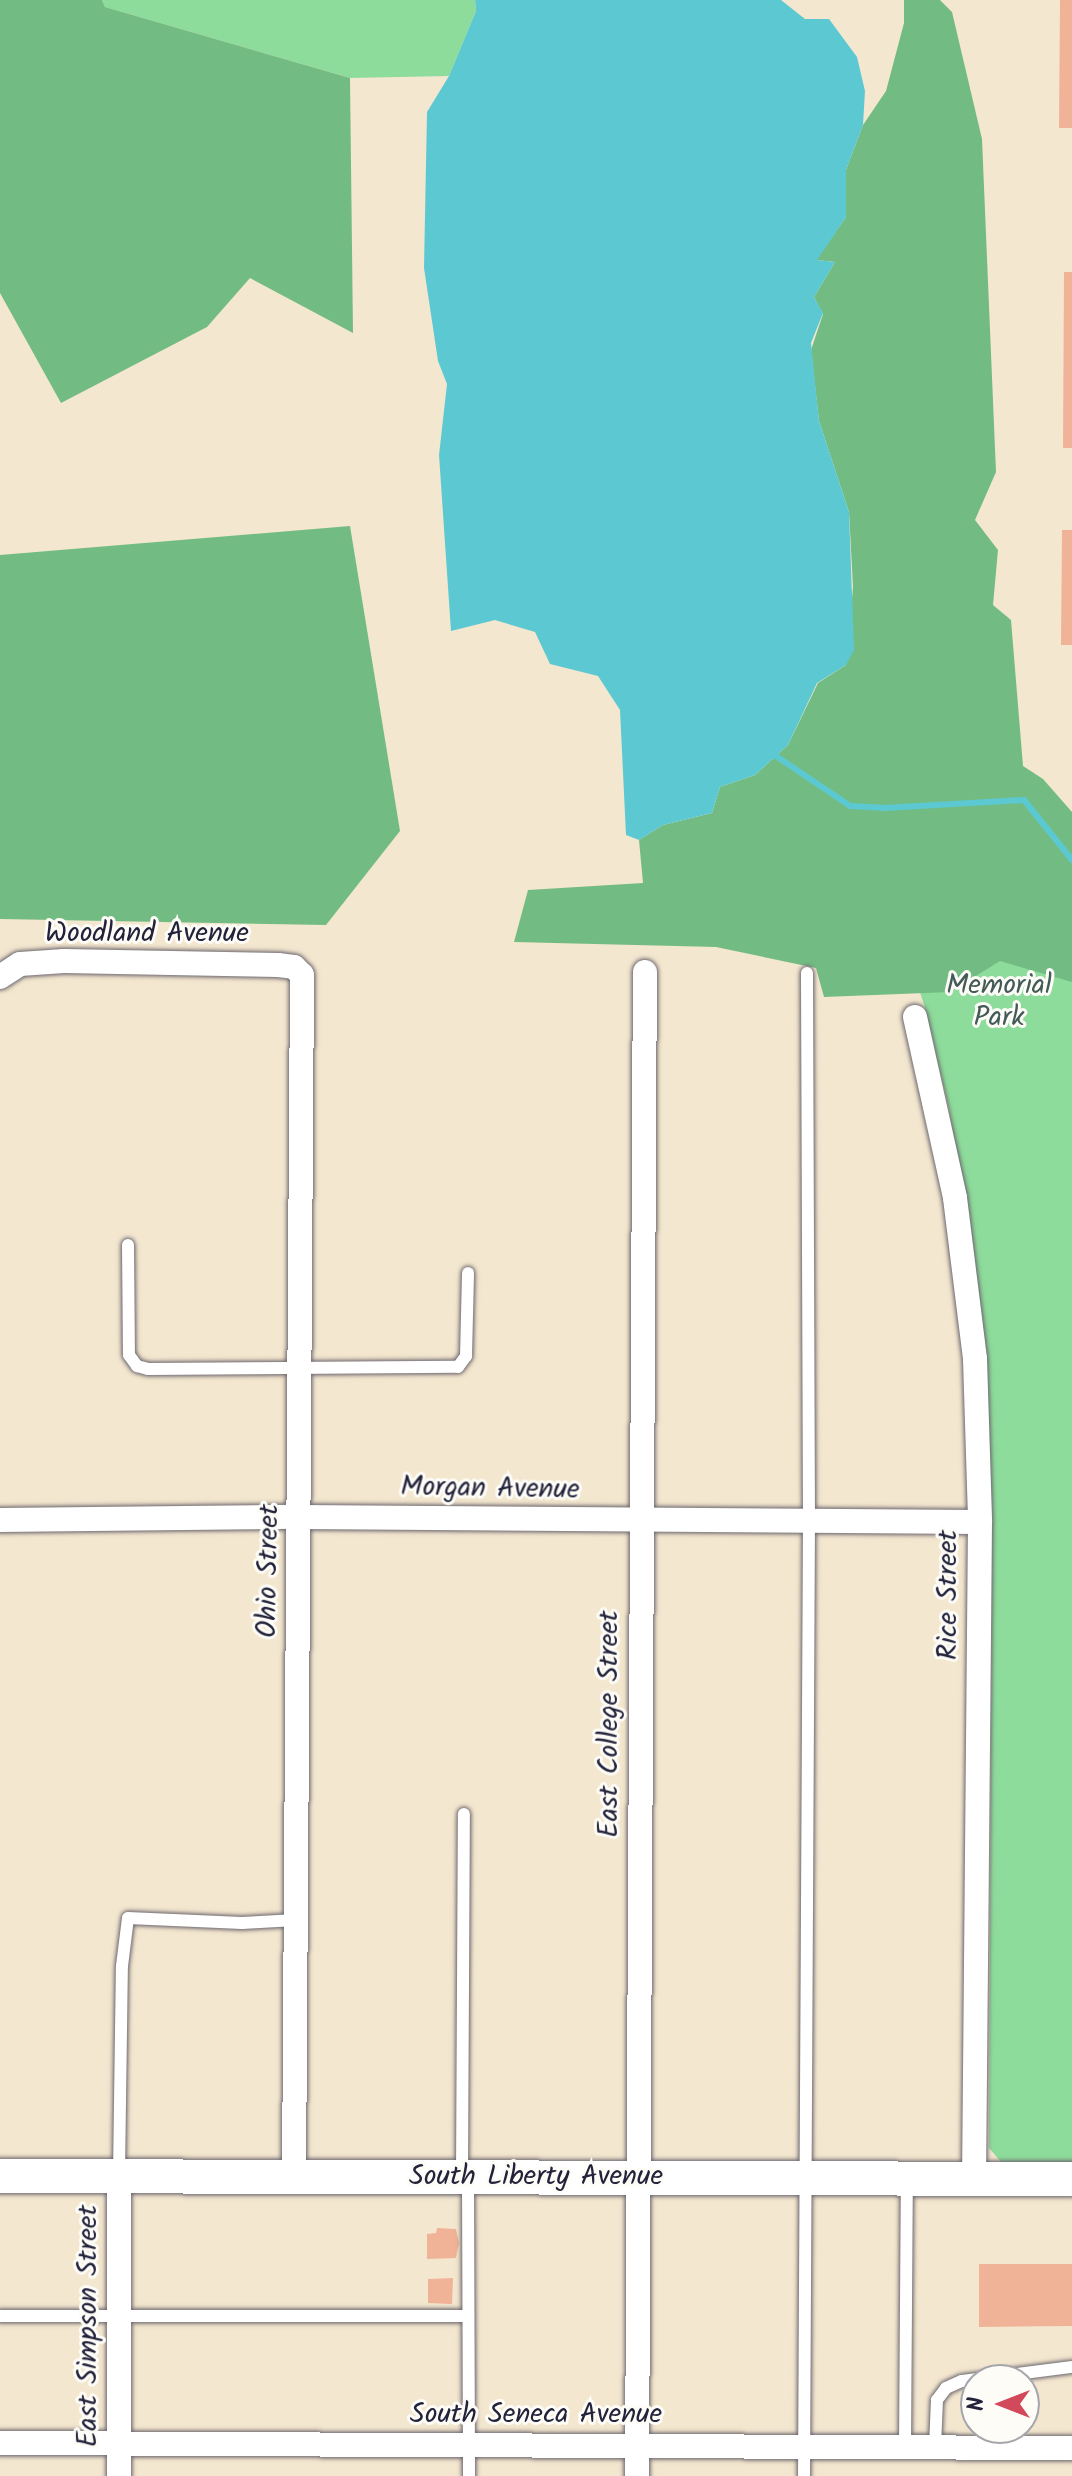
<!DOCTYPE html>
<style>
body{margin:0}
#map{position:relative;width:1072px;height:2476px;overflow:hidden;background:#f4e7cf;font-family:Kalam,sans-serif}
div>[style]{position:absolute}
.green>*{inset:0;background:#8ddc9b}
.forest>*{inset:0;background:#72bc83}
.water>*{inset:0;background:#5cc9d2}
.stream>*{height:6px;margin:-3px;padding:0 3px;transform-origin:3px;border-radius:3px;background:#5cc9d2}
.building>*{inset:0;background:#f1b397}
.roads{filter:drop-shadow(0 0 2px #6c676f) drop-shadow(0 0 2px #6c676f)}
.lane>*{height:12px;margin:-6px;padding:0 6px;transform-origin:6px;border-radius:6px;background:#fff}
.street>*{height:24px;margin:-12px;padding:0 12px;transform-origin:12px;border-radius:12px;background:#fff}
.secondary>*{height:34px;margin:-17px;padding:0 17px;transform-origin:17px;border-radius:17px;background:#fff}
span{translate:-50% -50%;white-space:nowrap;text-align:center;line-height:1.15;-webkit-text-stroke:6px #fdfcf7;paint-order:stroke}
.street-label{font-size:28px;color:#22223b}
.park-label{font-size:28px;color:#425a58}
.north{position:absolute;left:960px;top:2364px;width:80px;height:80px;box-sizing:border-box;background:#fdfcf7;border:2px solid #a5a5ac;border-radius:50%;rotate:270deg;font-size:22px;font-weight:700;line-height:32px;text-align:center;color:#22223b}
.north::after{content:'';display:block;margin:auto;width:28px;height:36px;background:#d1495b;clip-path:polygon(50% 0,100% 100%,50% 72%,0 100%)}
</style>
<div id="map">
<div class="green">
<div style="clip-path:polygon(102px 0,475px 0,476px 11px,449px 76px,350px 78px,105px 7px)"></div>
<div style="clip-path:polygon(900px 929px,1072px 929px,1072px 2162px,1002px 2163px,989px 2148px,992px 1526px,982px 1331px,949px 1109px,925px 1008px)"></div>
</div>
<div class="forest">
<div style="clip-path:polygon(0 0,102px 0,105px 7px,350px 78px,353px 333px,250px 278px,207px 327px,61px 403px,0 293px)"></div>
<div style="clip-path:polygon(904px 0,940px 0,952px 12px,982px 139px,996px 472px,975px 520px,998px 550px,993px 605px,1011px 620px,1023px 766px,1043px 779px,1072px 812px,1072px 982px,1000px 961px,950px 992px,824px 997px,816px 968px,716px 947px,514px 942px,528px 890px,643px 883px,639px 840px,663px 825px,712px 813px,720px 787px,755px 775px,788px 745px,818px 683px,846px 665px,853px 587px,849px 512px,819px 421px,811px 350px,823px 314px,814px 297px,835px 262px,816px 260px,846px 217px,846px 170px,863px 125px,886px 91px,904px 23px)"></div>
<div style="clip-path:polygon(350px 526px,400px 831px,326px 925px,0 919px,0 555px)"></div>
</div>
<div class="water">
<div style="clip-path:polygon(475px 0,781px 0,805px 19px,829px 19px,857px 57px,865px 91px,863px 125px,846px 170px,846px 217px,817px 260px,835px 262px,814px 297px,823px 313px,811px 343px,819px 421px,849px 512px,854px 650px,846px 665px,817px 683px,788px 745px,755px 775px,720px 787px,712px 813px,663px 825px,639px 840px,626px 835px,620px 710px,598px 676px,550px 664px,535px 632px,495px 620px,451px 631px,439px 455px,447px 384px,438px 361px,424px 268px,427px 112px,449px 76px,476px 11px)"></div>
</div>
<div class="stream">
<div style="left:774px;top:749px;width:7px;rotate:74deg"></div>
<div style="left:776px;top:756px;width:89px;rotate:34deg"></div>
<div style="left:850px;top:806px;width:34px;rotate:3deg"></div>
<div style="left:884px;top:808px;width:140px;rotate:-3.3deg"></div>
<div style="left:1024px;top:800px;width:77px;rotate:51.3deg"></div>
</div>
<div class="building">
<div style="clip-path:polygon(1060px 0,1072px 0,1072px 128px,1059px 128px)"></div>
<div style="clip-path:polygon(1064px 272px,1072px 272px,1072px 448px,1063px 448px)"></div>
<div style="clip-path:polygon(1062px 530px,1072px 530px,1072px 645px,1061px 645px)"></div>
<div style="clip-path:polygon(437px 2228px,456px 2229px,459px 2243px,456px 2258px,427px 2259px,427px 2234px,436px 2233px)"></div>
<div style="clip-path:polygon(979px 2264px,1072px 2264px,1072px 2326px,979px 2327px)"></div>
<div style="clip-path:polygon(453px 2278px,452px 2304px,428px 2303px,428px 2279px)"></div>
</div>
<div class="roads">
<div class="lane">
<div style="left:128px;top:1245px;width:110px;rotate:89.5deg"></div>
<div style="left:129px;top:1355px;width:14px;rotate:54deg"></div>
<div style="left:137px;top:1366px;width:11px;rotate:15deg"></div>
<div style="left:148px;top:1369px;width:310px;rotate:-0.4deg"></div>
<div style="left:458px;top:1367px;width:14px;rotate:-54deg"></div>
<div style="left:466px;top:1356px;width:83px;rotate:-88.6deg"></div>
<div style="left:119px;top:2174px;width:208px;rotate:-89.2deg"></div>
<div style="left:122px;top:1966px;width:48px;rotate:-82.9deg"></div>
<div style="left:128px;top:1918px;width:114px;rotate:2.5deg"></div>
<div style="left:242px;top:1923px;width:54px;rotate:-3.2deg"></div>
<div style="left:462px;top:2174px;width:360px;rotate:-89.7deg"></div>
<div style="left:468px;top:2180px;width:296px;rotate:89.8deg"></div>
<div style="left:0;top:2316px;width:467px"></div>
<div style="left:905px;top:2447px;width:265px;rotate:-89.6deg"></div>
<div style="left:935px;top:2447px;width:47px;rotate:-87.6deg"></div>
<div style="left:937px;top:2400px;width:15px;rotate:-53deg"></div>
<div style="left:946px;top:2388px;width:17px;rotate:-24deg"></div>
<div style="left:962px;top:2381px;width:111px;rotate:-7.3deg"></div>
<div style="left:804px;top:2476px;width:954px;rotate:-89.7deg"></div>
<div style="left:809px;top:1522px;width:549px;rotate:-90.21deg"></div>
</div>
<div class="street">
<div style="left:0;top:977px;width:24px;rotate:-33deg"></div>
<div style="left:20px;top:964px;width:44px;rotate:-3.9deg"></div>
<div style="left:64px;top:961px;width:214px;rotate:1.1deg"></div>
<div style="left:278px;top:965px;width:16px;rotate:7deg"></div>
<div style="left:294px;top:967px;width:11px;rotate:45deg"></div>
<div style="left:302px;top:975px;width:1202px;rotate:90.38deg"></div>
<div style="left:915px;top:1017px;width:185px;rotate:77.5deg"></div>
<div style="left:955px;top:1198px;width:162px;rotate:82.9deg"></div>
<div style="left:975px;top:1359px;width:163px;rotate:88.2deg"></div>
<div style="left:980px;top:1522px;width:658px;rotate:90.52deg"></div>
<div style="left:0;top:1520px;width:300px;rotate:-0.6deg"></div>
<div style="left:300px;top:1517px;width:680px;rotate:0.42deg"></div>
<div style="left:119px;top:2177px;width:299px;rotate:90deg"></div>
<div style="left:0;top:2443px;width:1072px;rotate:0.27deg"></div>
<div style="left:637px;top:2476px;width:1504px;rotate:-89.7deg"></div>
</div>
<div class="secondary">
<div style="left:0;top:2176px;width:1072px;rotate:0.16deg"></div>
</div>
</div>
<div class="street-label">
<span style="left:147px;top:934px">Woodland Avenue</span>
<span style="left:490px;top:1489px;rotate:1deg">Morgan Avenue</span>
<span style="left:269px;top:1571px;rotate:-89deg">Ohio Street</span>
<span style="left:949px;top:1595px;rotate:-90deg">Rice Street</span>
<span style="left:610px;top:1724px;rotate:-90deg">East College Street</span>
<span style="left:536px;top:2177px">South Liberty Avenue</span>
<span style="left:89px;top:2326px;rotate:-90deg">East Simpson Street</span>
<span style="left:536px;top:2415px">South Seneca Avenue</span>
</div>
<div class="park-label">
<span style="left:999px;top:1002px">Memorial<br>Park</span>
</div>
<div class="north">N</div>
</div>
